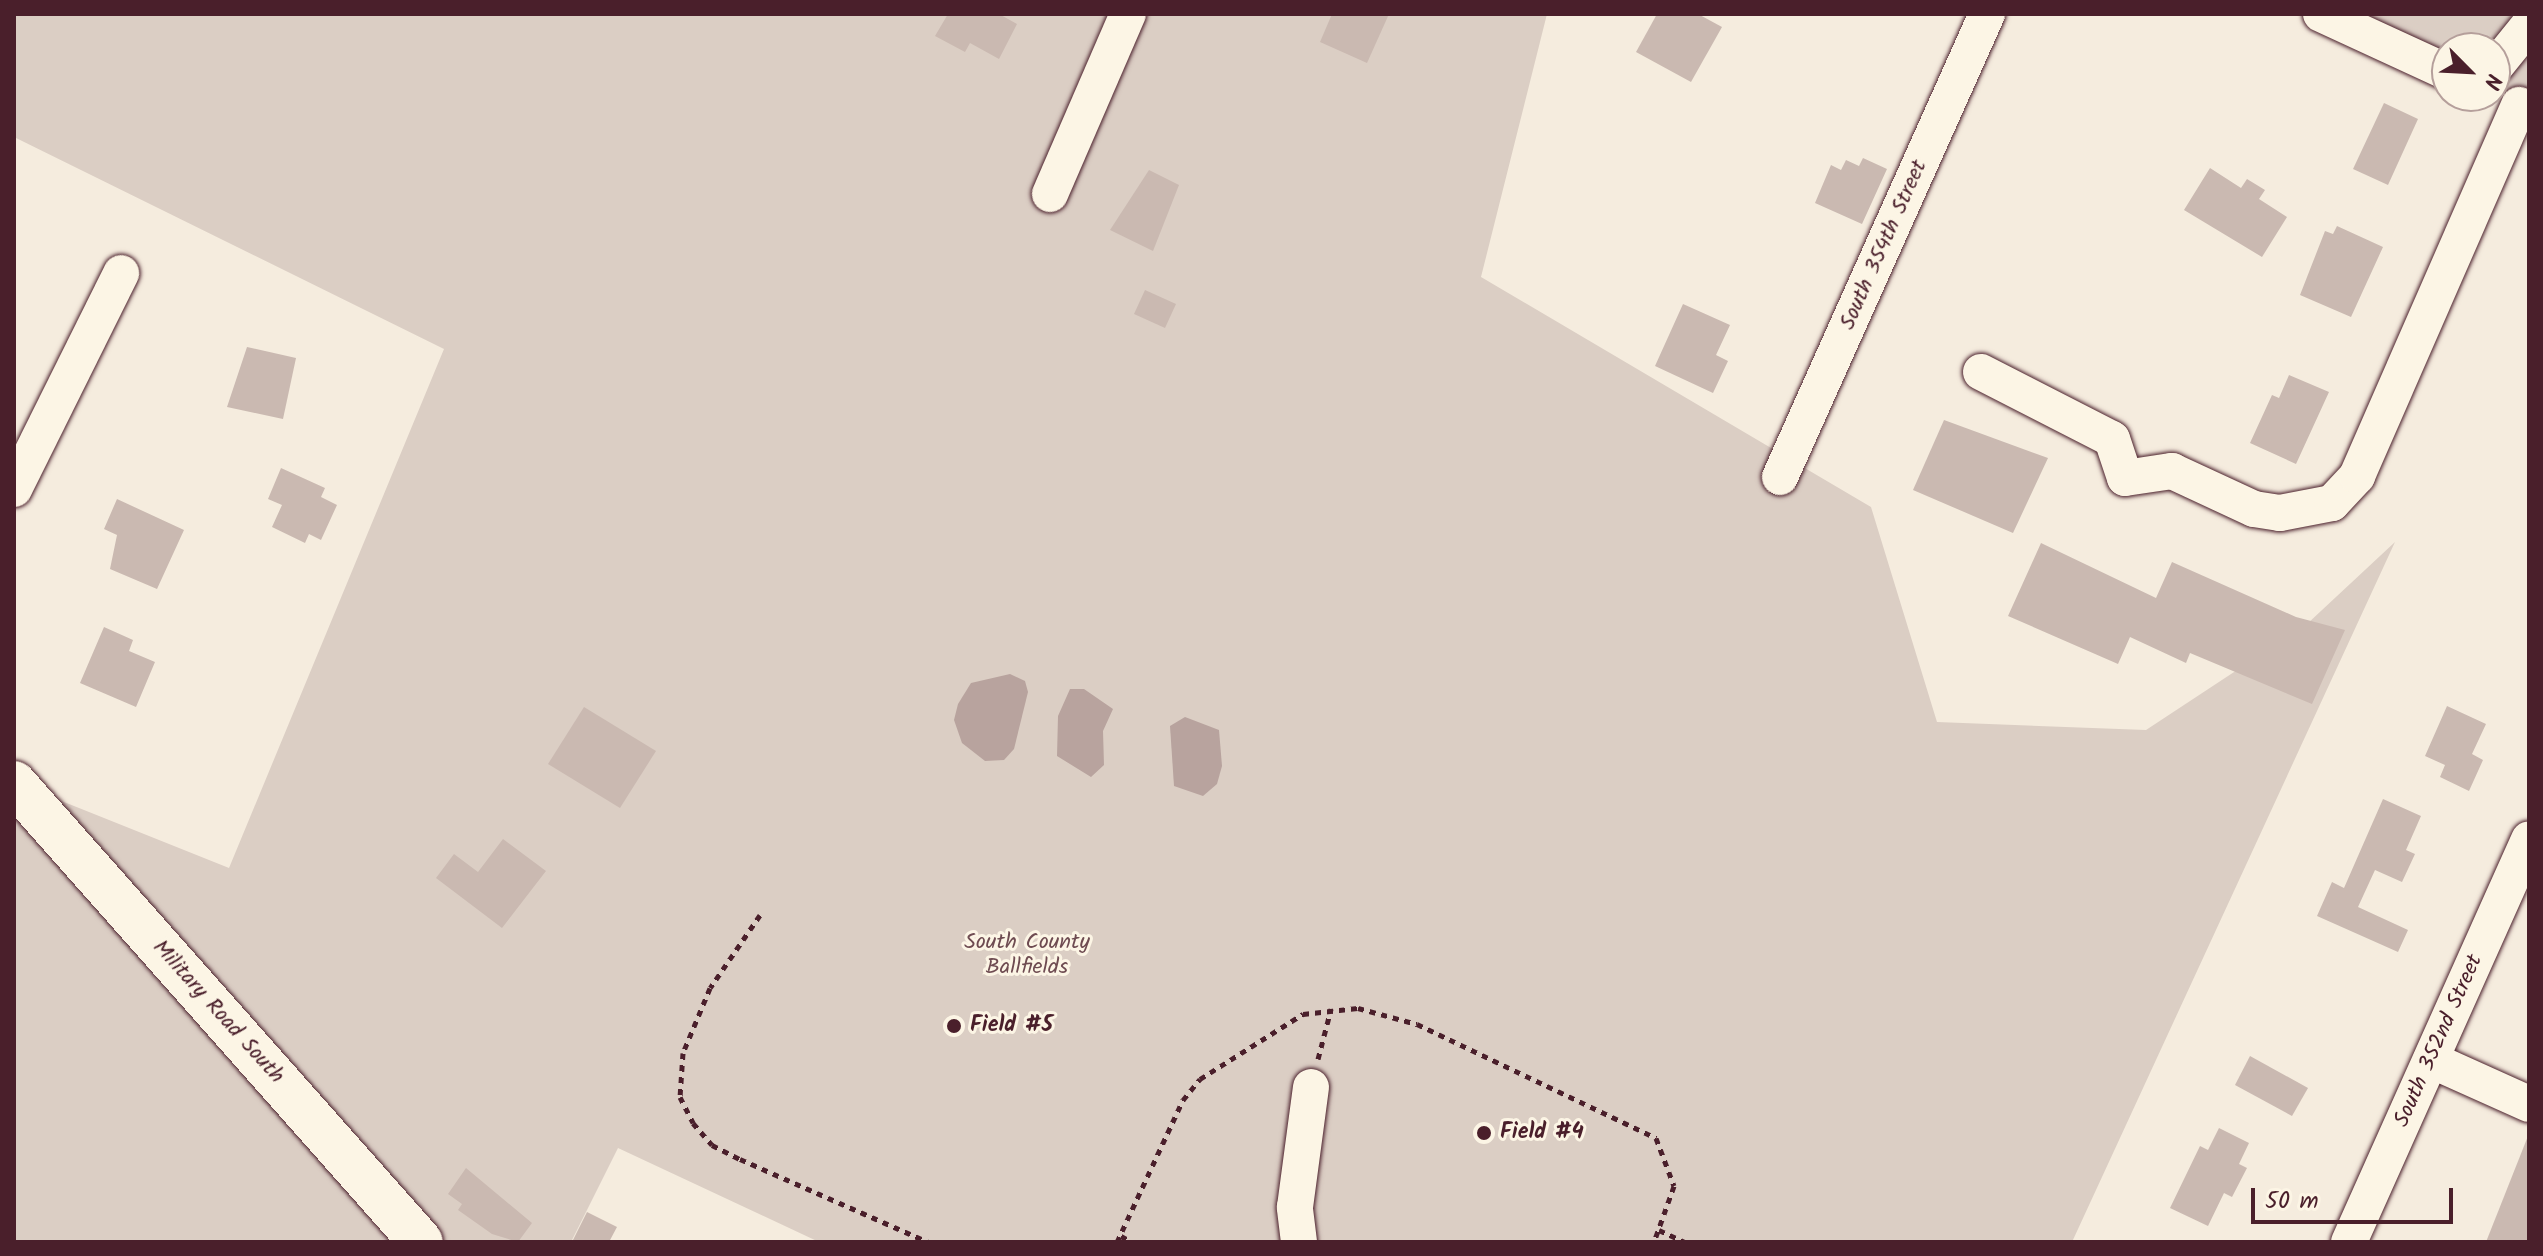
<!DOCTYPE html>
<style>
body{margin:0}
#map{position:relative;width:2543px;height:1256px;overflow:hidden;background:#f5ecde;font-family:Kalam,sans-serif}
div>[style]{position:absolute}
.green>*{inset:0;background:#dbcec4}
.water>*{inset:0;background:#b8a39e}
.building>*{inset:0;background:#cab9b1}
.path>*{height:5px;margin-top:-2.5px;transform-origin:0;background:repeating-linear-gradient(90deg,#4a1f2b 0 6px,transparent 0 12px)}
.roads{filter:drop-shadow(0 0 2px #4a1f2b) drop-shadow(0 0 2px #4a1f2b)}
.minor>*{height:36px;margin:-18px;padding:0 18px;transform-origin:18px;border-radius:18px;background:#fcf5e5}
.major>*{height:44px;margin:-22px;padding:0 22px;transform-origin:22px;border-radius:22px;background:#fcf5e5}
.dots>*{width:22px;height:22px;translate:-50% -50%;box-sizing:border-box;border:4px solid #fcf5e5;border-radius:50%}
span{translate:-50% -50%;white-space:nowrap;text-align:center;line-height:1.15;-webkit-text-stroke:6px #fcf5e5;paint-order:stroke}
.street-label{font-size:22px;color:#4a1f2b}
.park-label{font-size:22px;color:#6e4b51}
.poi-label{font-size:22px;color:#4a1f2b;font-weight:700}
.left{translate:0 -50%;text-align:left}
.frame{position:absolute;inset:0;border:16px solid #4a1f2b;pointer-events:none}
.north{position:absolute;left:2431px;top:32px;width:80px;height:80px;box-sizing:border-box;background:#fcf5e5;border:2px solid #b59f9b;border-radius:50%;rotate:114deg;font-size:22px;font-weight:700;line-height:32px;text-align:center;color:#4a1f2b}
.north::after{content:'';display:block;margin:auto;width:28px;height:36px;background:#4a1f2b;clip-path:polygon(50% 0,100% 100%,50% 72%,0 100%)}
.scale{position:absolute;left:2251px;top:1188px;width:202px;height:36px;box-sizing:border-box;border:4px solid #4a1f2b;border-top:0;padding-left:10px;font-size:24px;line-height:28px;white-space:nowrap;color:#4a1f2b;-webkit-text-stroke:6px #fcf5e5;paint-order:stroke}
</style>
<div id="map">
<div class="green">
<div style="clip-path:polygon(14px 14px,1547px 14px,1481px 277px,1871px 507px,1937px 722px,2146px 730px,2307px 624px,2395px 542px,2072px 1242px,819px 1242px,618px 1148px,571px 1242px,14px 1242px,14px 782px,229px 868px,444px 349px,14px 137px)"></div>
<div style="clip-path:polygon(2321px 14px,2529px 14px,2529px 110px,2495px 94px,2495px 48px,2447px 48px,2447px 72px)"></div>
</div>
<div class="water">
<div style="clip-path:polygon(1010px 674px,1025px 681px,1028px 692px,1014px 749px,1004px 760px,985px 761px,962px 743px,954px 720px,958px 704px,971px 683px)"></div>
<div style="clip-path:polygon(1070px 689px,1084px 689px,1113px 709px,1103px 731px,1104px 765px,1091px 777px,1057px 756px,1058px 716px)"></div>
<div style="clip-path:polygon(1185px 717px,1219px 730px,1222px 766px,1217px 784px,1203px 796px,1174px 786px,1170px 726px)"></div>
</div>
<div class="building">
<div style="clip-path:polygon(948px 14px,999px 14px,1017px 24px,999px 59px,970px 43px,965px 52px,935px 36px)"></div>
<div style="clip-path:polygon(1332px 14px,1389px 14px,1367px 63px,1320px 42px)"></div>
<div style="clip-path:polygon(1657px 14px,1698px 14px,1722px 27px,1691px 82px,1636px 52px)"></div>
<div style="clip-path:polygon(2384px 103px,2418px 119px,2388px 185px,2353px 169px)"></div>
<div style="clip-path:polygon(1863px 158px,1887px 169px,1862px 224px,1815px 203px,1831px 165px,1841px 170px,1846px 160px,1859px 166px)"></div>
<div style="clip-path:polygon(2210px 168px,2241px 188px,2247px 179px,2265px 190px,2259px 199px,2287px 217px,2262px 257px,2184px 210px)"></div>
<div style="clip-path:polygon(1149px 170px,1179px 185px,1153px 251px,1110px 230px)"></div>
<div style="clip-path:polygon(2337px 226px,2383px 247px,2351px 317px,2300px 295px,2325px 231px,2333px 234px)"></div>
<div style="clip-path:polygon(1145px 290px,1176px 304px,1165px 328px,1134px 314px)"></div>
<div style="clip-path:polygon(1683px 304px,1730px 325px,1716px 355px,1728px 361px,1713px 393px,1655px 366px)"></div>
<div style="clip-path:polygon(247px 347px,296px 358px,283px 419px,227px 407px)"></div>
<div style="clip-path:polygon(2289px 375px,2329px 392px,2296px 464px,2250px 443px,2272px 395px,2279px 398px)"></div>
<div style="clip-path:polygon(1944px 420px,2048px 458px,2013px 533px,1913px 490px)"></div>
<div style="clip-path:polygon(281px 468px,325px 488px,321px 497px,337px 505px,321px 540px,309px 534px,305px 543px,272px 527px,282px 505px,268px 499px)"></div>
<div style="clip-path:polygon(117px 499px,184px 530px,157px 589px,110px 569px,117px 535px,104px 529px)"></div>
<div style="clip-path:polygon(2041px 543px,2156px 598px,2172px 562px,2296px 617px,2345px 630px,2312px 704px,2190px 653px,2186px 663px,2130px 637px,2118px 664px,2008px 616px)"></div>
<div style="clip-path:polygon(104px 627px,133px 640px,129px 651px,155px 662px,136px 707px,80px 683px)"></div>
<div style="clip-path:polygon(2447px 706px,2486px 724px,2472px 754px,2483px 760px,2469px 791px,2440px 777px,2445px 765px,2425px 756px)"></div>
<div style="clip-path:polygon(584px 707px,656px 751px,620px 808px,548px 764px)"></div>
<div style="clip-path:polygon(2383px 799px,2421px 816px,2406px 850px,2415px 854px,2402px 882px,2375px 870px,2358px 907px,2408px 930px,2398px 952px,2317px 916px,2332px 882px,2344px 888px)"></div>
<div style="clip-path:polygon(503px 839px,546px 871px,502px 928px,436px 878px,454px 854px,478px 872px)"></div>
<div style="clip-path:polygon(2250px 1056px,2308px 1088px,2292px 1116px,2235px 1085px)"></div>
<div style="clip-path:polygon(2219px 1128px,2249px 1143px,2239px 1164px,2247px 1168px,2232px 1197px,2224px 1193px,2208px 1226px,2170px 1208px,2200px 1146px,2208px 1150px)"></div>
<div style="clip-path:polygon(2528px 1136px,2529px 1242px,2486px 1242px)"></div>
<div style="clip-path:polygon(466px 1168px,532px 1223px,518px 1242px,492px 1234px,458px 1210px,462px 1204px,448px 1194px)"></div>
<div style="clip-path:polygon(587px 1212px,617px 1227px,609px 1242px,572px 1242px)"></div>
</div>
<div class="path">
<div style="left:760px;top:915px;width:88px;rotate:124.4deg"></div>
<div style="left:710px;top:988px;width:70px;rotate:112.6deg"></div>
<div style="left:683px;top:1053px;width:44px;rotate:93.9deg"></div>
<div style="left:680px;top:1097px;width:29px;rotate:63deg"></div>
<div style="left:693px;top:1123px;width:29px;rotate:49deg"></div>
<div style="left:712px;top:1145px;width:31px;rotate:27deg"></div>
<div style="left:740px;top:1159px;width:206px;rotate:23.8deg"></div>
<div style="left:1318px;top:1059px;width:52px;rotate:-75.4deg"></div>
<div style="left:1659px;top:1230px;width:29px;rotate:25deg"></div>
<div style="left:1121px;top:1236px;width:13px;rotate:29deg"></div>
<div style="left:1117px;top:1242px;width:157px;rotate:-65.1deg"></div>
<div style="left:1183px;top:1100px;width:27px;rotate:-51deg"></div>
<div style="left:1200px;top:1079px;width:122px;rotate:-32.3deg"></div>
<div style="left:1303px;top:1014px;width:55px;rotate:-6.2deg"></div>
<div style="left:1358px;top:1008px;width:61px;rotate:15.2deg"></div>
<div style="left:1417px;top:1024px;width:265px;rotate:25.5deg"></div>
<div style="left:1656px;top:1138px;width:51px;rotate:69.4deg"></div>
<div style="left:1674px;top:1186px;width:59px;rotate:109.7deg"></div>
</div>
<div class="roads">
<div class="minor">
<div style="left:2321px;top:14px;width:139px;rotate:24.7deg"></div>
<div style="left:2495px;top:67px;width:54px;rotate:-51deg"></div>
<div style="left:1050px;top:194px;width:196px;rotate:-66.6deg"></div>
<div style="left:1981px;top:372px;width:147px;rotate:27.1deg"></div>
<div style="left:2112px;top:439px;width:41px;rotate:71.6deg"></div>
<div style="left:2125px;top:478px;width:48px;rotate:-8.5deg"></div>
<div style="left:2172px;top:471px;width:90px;rotate:24.9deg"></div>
<div style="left:2254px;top:509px;width:26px;rotate:9deg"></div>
<div style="left:2280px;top:513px;width:53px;rotate:-10.9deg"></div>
<div style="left:2332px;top:503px;width:37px;rotate:-47deg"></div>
<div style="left:2357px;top:476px;width:405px;rotate:-66.4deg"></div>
<div style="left:1780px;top:477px;width:507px;rotate:-65.91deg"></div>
<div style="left:14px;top:489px;width:241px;rotate:-63.6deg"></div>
<div style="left:2431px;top:1060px;width:107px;rotate:24.2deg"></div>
<div style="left:1299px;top:1242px;width:35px;rotate:-97deg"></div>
<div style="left:1295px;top:1207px;width:121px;rotate:-82.4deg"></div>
<div style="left:2349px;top:1242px;width:441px;rotate:-65.9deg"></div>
</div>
<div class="major">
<div style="left:14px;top:783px;width:613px;rotate:48.44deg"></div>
</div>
</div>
<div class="dots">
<div style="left:954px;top:1026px;background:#4a1f2b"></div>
<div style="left:1484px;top:1133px;background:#4a1f2b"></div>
</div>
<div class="street-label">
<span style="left:1884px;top:245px;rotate:-66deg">South 354th Street</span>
<span style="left:218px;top:1012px;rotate:48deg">Military Road South</span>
<span style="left:2439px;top:1041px;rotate:-66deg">South 352nd Street</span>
</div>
<div class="park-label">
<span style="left:1027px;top:955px">South County<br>Ballfields</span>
</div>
<div class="poi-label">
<span class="left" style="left:970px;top:1026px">Field #5</span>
<span class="left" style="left:1500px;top:1133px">Field #4</span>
</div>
<div class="frame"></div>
<div class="north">N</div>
<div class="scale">50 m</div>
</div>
